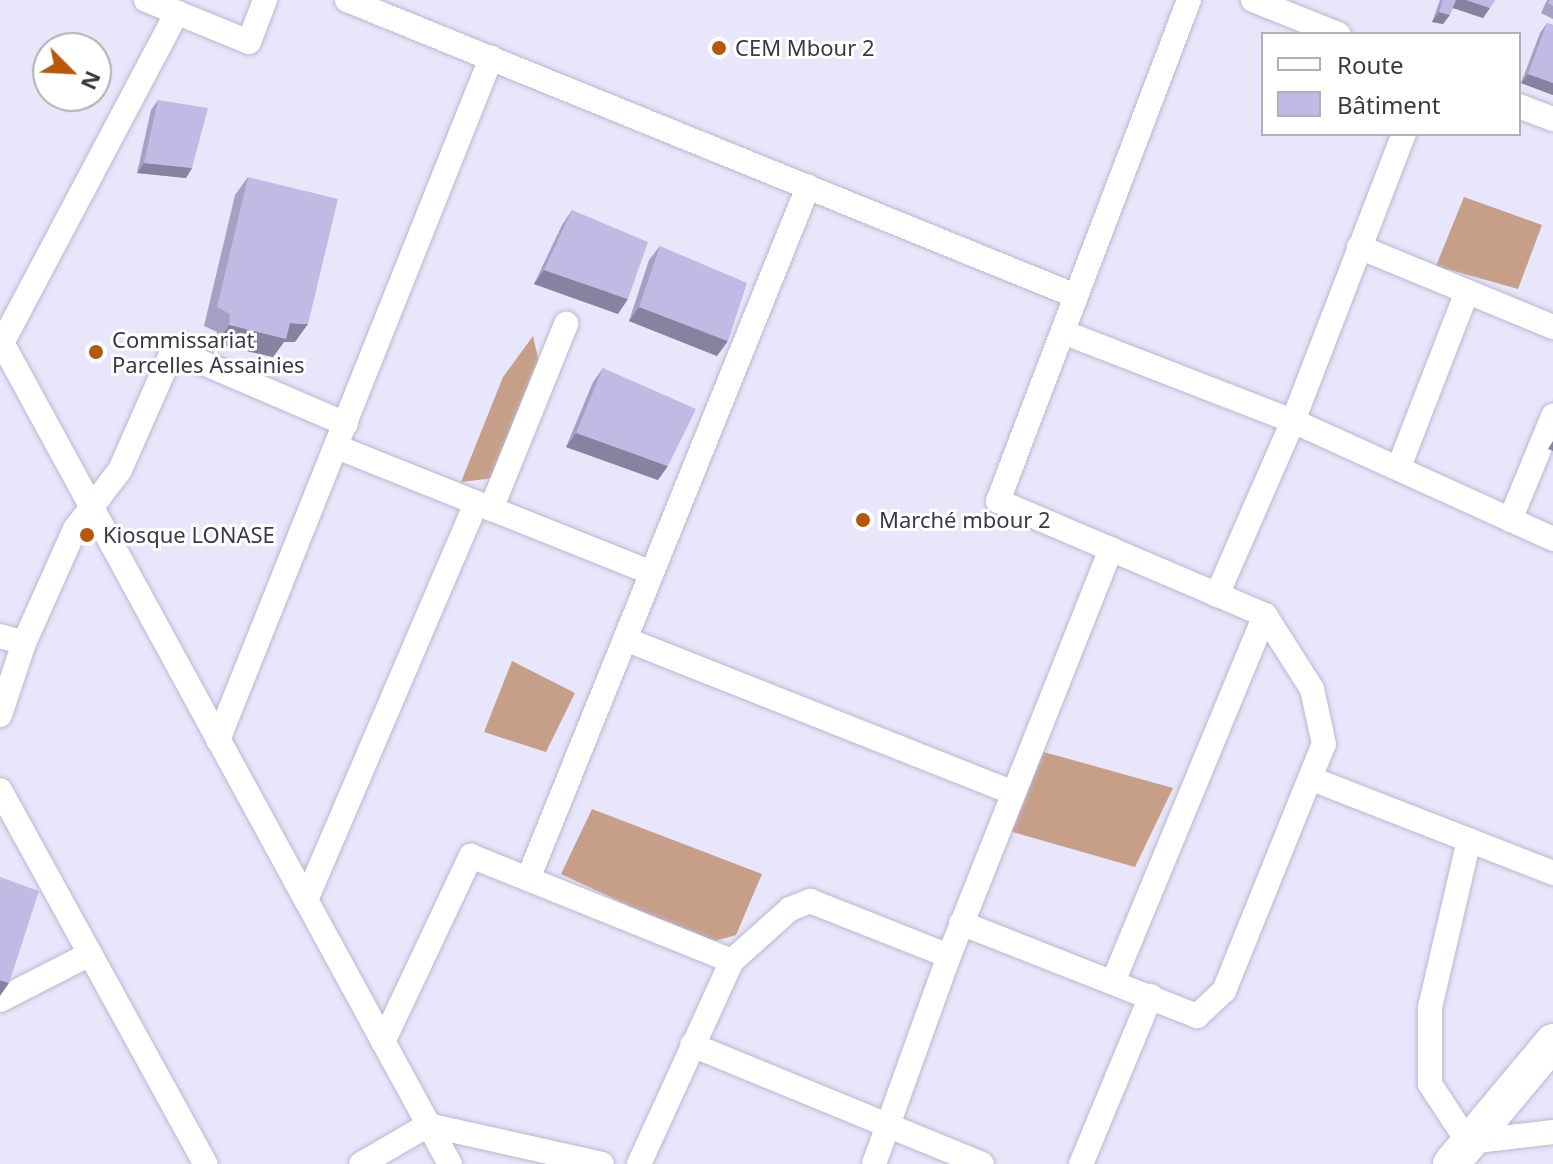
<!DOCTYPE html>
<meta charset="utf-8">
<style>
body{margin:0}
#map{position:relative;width:1553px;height:1164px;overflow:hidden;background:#e7e6fb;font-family:"Noto Sans",sans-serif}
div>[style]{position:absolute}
.forest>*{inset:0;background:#c79f88}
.roads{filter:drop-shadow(0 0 2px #bab8d2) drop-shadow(0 0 2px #bab8d2)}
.street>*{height:24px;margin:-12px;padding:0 12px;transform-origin:12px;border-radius:12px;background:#fff}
.secondary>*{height:36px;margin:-18px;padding:0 18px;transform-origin:18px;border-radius:18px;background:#fff}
.wall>*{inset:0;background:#a4a1c4}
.shaded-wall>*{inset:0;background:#8683a0}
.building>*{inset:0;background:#bfbbe4}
.dots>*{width:22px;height:22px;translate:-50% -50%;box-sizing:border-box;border:4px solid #fff;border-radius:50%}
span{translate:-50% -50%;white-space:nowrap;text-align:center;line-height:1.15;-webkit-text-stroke:6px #fff;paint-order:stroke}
.poi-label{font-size:22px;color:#3a3944}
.left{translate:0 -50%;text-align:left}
.legend{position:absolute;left:1261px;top:32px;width:260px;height:104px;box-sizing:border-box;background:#fff;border:2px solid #b0b0b4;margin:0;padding:10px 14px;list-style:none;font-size:24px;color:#3a3944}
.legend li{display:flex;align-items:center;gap:16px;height:40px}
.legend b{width:40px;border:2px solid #b0b0b4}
.north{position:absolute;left:32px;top:32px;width:80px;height:80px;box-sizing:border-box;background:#fff;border:2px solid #b0b0b4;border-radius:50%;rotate:114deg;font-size:22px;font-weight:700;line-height:32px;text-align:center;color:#3a3944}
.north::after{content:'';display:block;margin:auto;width:28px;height:36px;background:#b6580b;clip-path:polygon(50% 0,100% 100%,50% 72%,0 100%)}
</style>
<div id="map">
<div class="forest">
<div style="clip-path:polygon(1464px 197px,1542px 225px,1518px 289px,1436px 266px)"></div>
<div style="clip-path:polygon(533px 336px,545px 389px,494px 478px,461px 482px,503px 377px)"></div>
<div style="clip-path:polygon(512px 661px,575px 693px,546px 752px,484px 732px)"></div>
<div style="clip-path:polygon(1033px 749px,1173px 788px,1135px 867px,1002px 829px)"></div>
<div style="clip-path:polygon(592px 809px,762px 874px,736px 935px,708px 943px,561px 874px)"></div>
</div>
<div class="roads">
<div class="street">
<div style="left:146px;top:0;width:111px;rotate:22.2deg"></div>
<div style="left:249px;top:42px;width:45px;rotate:-69.1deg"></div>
<div style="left:347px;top:0;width:787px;rotate:22.1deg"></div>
<div style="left:1253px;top:0;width:92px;rotate:21.8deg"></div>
<div style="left:1519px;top:106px;width:36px;rotate:21deg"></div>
<div style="left:1359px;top:247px;width:210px;rotate:22.4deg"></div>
<div style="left:1063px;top:332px;width:247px;rotate:21.2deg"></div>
<div style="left:1293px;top:421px;width:286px;rotate:24.4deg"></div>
<div style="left:0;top:339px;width:940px;rotate:61.39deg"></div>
<div style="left:2px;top:343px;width:374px;rotate:-62.1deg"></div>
<div style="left:337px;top:447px;width:339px;rotate:21.8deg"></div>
<div style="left:1399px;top:467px;width:188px;rotate:-68.8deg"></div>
<div style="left:491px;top:509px;width:200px;rotate:-67.9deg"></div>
<div style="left:1510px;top:520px;width:113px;rotate:-67.5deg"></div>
<div style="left:1217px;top:595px;width:190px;rotate:-66.4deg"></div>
<div style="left:1293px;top:421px;width:308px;rotate:-68.9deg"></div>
<div style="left:0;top:636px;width:25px;rotate:16deg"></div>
<div style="left:625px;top:639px;width:416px;rotate:21.6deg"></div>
<div style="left:0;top:715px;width:76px;rotate:-71.6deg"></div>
<div style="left:24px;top:643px;width:125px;rotate:-65.9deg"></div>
<div style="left:75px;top:529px;width:74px;rotate:-52.7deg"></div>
<div style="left:120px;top:470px;width:131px;rotate:-66.2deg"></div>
<div style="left:173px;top:350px;width:188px;rotate:23.2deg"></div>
<div style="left:218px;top:740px;width:735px;rotate:-68.18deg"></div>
<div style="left:1312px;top:779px;width:259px;rotate:21.3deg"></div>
<div style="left:0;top:790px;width:427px;rotate:61.2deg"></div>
<div style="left:1469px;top:840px;width:171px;rotate:103.1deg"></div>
<div style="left:1430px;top:1007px;width:77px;rotate:90deg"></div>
<div style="left:1430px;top:1084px;width:69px;rotate:56.8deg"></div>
<div style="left:1468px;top:1142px;width:86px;rotate:-6.7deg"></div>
<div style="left:528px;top:879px;width:747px;rotate:-67.97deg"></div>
<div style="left:306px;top:900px;width:432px;rotate:-66.8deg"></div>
<div style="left:961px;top:923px;width:254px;rotate:21.5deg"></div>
<div style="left:1197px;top:1016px;width:37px;rotate:-43deg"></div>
<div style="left:1224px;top:991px;width:266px;rotate:-68deg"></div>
<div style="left:1324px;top:744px;width:56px;rotate:-102.3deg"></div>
<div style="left:1312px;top:689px;width:88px;rotate:-122.4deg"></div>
<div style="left:1265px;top:615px;width:290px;rotate:-156.9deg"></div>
<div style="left:998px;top:501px;width:536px;rotate:-69.13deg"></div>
<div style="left:1113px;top:982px;width:397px;rotate:-67.5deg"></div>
<div style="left:0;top:1000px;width:101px;rotate:-27.1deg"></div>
<div style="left:383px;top:1042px;width:206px;rotate:-64.7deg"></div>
<div style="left:471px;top:856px;width:281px;rotate:21.9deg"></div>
<div style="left:692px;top:1045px;width:313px;rotate:22.3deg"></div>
<div style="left:361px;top:1164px;width:78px;rotate:-30.2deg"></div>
<div style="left:428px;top:1125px;width:178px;rotate:12.6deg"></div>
<div style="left:639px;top:1164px;width:223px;rotate:-65.4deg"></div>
<div style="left:732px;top:961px;width:78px;rotate:-41.9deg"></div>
<div style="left:790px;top:909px;width:22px;rotate:-22deg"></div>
<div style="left:810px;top:901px;width:149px;rotate:21.6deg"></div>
<div style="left:874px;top:1164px;width:221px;rotate:-70.2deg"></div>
<div style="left:949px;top:956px;width:438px;rotate:-68.3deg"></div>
<div style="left:1081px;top:1164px;width:182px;rotate:-67.4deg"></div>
</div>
<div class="secondary">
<div style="left:1451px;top:1164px;width:159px;rotate:-50.1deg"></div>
</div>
</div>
<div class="wall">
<div style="clip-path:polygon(1440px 0,1495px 0,1483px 18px,1453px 8px,1443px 24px,1432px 22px)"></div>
<div style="clip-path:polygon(1547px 0,1553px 0,1553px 19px,1541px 13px)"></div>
<div style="clip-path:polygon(1547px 23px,1553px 25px,1553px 95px,1521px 83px,1540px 33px)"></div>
<div style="clip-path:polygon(158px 100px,192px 168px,186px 178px,137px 173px,151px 110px)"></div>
<div style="clip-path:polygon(248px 177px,295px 342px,284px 342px,273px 357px,216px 344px,217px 332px,204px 326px,235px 195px)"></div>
<div style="clip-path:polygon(572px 210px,618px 314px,534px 284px,562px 225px)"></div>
<div style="clip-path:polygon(660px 246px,717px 356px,629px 321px,649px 260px)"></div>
<div style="clip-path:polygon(603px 368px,658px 480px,566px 447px,593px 382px)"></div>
</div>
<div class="shaded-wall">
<div style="clip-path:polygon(1455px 0,1466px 0,1490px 8px,1483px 18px,1450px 7px)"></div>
<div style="clip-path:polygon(1439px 12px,1450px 15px,1443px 24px,1432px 22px)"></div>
<div style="clip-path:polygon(1528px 74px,1553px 83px,1553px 95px,1521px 83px)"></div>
<div style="clip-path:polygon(144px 163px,192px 168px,186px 178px,137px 173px)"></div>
<div style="clip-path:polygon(544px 270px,628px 299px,618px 314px,534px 284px)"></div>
<div style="clip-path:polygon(639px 307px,728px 341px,717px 356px,629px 321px)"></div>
<div style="clip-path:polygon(290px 323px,308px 324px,295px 342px,284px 342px,273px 357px,216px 344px,229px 325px)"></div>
<div style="clip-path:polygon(576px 433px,668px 466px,658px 480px,566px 447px)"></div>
<div style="clip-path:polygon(1553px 441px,1553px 451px,1548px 449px)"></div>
<div style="clip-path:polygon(0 980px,9px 983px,0 996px)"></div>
</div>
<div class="building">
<div style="clip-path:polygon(1443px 0,1456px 0,1450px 15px,1439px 12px)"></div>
<div style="clip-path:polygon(1466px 0,1495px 0,1490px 8px)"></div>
<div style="clip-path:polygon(1550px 0,1553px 0,1553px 6px,1548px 3px)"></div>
<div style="clip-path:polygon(1547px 23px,1553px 25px,1553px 83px,1528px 74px)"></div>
<div style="clip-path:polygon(158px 100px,208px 108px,192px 168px,144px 163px)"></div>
<div style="clip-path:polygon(248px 177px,338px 199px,308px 324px,290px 323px,286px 339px,229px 325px,230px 314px,217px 307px)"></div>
<div style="clip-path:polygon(572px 210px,648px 242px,628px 299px,544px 270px)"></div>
<div style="clip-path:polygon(660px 246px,747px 283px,728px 341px,639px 307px)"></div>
<div style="clip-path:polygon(603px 368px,696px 409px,668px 466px,576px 433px)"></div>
<div style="clip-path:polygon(0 877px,39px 891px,9px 983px,0 980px)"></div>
</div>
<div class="dots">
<div style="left:719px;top:48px;background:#b6580b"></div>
<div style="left:96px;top:352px;background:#b6580b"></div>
<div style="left:863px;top:520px;background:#b6580b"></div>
<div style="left:87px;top:535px;background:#b6580b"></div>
</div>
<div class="poi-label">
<span class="left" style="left:735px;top:48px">CEM Mbour 2</span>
<span class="left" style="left:112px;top:352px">Commissariat<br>Parcelles Assainies</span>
<span class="left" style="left:879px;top:520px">Marché mbour 2</span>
<span class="left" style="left:103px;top:535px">Kiosque LONASE</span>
</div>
<ul class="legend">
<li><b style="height:10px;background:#fff"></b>Route</li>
<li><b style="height:22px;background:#bfbbe4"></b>Bâtiment</li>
</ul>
<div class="north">N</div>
</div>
